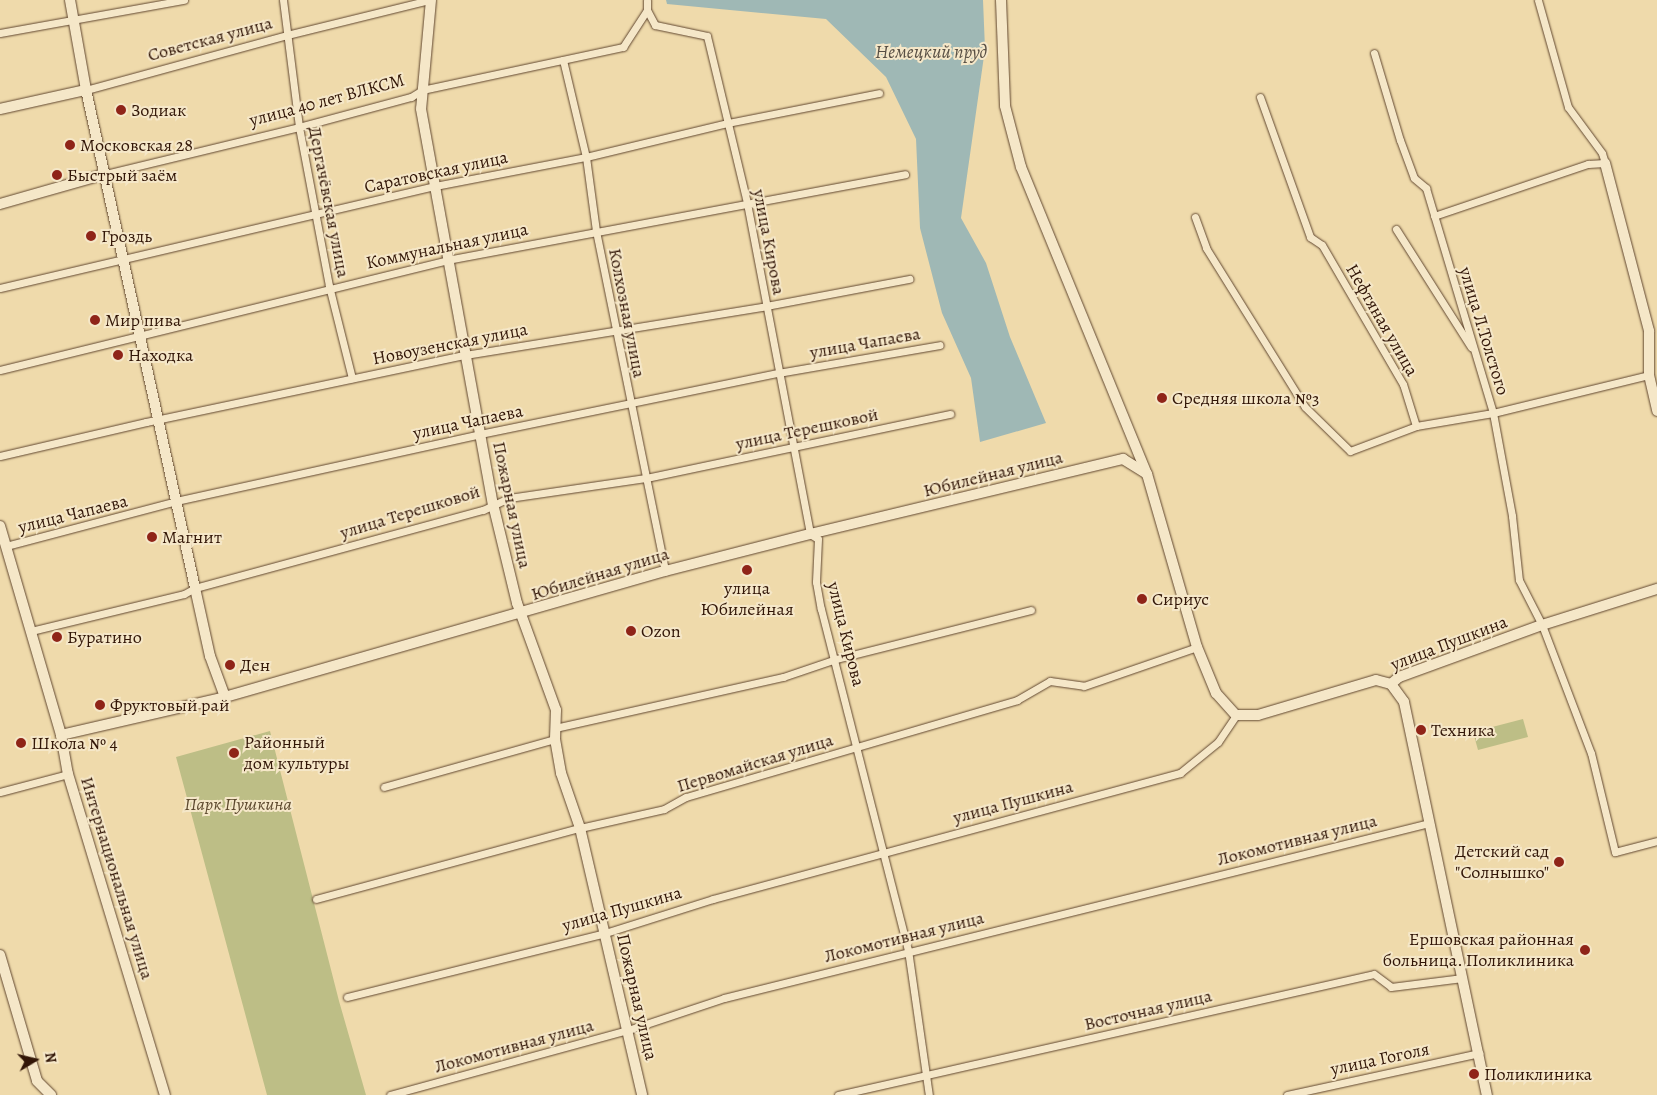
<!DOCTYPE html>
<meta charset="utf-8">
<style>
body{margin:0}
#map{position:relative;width:1657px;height:1095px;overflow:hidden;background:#efdaab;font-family:Alegreya,serif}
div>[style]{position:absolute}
.green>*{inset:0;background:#bdbe86}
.water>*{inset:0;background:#9fb8b5}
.roads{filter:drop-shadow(0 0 1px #614730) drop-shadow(0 0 1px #614730)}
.street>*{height:7px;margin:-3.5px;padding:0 3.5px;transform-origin:3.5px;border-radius:3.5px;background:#f5e7c8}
.secondary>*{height:10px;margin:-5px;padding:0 5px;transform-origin:5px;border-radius:5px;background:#f5e7c8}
.dots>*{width:14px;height:14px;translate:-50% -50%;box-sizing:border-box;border:2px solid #f5e7c8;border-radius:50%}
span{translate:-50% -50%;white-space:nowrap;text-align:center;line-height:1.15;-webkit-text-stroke:4px #f5e7c8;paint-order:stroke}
.street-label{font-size:18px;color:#321607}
.poi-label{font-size:18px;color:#321607}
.left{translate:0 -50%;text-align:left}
.right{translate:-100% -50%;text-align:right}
.park-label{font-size:18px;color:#5c482d;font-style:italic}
.water-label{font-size:19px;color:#584f44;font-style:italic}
.north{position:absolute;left:10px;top:1035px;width:50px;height:50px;-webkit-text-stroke:4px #f5e7c8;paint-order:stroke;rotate:81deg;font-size:14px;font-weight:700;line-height:20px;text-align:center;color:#321607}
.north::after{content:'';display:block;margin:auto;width:18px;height:22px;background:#321607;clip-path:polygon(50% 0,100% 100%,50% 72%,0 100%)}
</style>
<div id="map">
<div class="green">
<div style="clip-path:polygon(1523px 719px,1528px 737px,1478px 750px,1473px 732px)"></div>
<div style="clip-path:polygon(270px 731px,339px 1001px,366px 1095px,267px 1095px,176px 757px)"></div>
</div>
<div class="water">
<div style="clip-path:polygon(666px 0,983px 0,985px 49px,961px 218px,986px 263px,1010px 337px,1046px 423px,980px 442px,971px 378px,942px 313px,920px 228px,916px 139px,886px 77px,826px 19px,667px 4px)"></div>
</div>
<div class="roads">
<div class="street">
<div style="left:283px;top:0;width:128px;rotate:82.8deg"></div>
<div style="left:299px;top:127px;width:162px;rotate:79.3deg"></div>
<div style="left:329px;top:286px;width:95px;rotate:76deg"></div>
<div style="left:647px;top:0;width:10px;rotate:90deg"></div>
<div style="left:647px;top:10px;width:17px;rotate:62deg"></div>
<div style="left:655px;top:25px;width:53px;rotate:11.9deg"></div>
<div style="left:707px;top:36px;width:172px;rotate:76.5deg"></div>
<div style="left:747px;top:203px;width:337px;rotate:79.2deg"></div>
<div style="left:810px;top:534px;width:9px;rotate:32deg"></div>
<div style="left:818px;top:539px;width:43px;rotate:92.7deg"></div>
<div style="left:816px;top:582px;width:27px;rotate:80deg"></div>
<div style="left:821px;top:609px;width:352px;rotate:75.7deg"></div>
<div style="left:908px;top:950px;width:147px;rotate:81.8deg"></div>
<div style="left:0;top:33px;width:187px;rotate:-10.2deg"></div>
<div style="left:1374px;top:53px;width:91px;rotate:73.4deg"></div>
<div style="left:1400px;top:140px;width:40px;rotate:69.8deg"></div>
<div style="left:1414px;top:178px;width:16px;rotate:40deg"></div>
<div style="left:1426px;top:188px;width:235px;rotate:73.4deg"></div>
<div style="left:1493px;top:413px;width:105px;rotate:79.5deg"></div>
<div style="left:1512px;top:516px;width:64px;rotate:83.8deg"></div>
<div style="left:1519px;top:580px;width:51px;rotate:62.9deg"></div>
<div style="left:1542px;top:625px;width:137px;rotate:69.1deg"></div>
<div style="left:1591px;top:753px;width:102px;rotate:76.4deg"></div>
<div style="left:1615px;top:852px;width:43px;rotate:-14.7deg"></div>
<div style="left:563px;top:60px;width:100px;rotate:76.7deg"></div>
<div style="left:586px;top:157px;width:75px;rotate:82.3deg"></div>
<div style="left:596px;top:231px;width:347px;rotate:78.5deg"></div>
<div style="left:86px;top:90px;width:208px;rotate:-15.3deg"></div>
<div style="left:287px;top:35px;width:146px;rotate:-13.8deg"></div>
<div style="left:1260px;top:97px;width:149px;rotate:70.3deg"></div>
<div style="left:1310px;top:237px;width:14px;rotate:34deg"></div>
<div style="left:1322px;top:245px;width:161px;rotate:59.8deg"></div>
<div style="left:1403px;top:384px;width:44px;rotate:72.8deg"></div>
<div style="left:105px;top:174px;width:200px;rotate:-13.6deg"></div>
<div style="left:299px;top:127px;width:116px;rotate:-15deg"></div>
<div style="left:411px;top:97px;width:13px;rotate:-32deg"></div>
<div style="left:422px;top:90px;width:206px;rotate:-12.1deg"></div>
<div style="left:623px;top:47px;width:44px;rotate:-57deg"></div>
<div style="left:1434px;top:216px;width:163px;rotate:-18.7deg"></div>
<div style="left:1588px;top:164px;width:17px;rotate:-3deg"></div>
<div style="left:1605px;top:163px;width:10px;rotate:-107deg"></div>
<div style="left:1602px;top:153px;width:57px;rotate:-126.5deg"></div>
<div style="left:1568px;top:107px;width:111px;rotate:-105.7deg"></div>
<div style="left:1195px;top:217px;width:33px;rotate:70deg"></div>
<div style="left:1206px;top:248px;width:187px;rotate:58.1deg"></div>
<div style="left:1305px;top:407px;width:63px;rotate:44.4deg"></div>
<div style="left:1350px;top:451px;width:71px;rotate:-20.7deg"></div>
<div style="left:1416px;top:426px;width:78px;rotate:-9.6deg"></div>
<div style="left:1493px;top:413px;width:161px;rotate:-13.7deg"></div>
<div style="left:1396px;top:229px;width:140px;rotate:57.6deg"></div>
<div style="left:0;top:288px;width:447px;rotate:-13.2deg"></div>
<div style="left:435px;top:186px;width:154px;rotate:-10.9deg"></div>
<div style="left:586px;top:157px;width:146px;rotate:-13.5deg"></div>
<div style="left:728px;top:123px;width:154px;rotate:-11.2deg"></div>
<div style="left:0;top:370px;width:460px;rotate:-13.8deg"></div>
<div style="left:447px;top:260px;width:466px;rotate:-10.6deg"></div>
<div style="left:0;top:456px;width:150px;rotate:-13.1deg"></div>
<div style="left:146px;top:422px;width:326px;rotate:-11.9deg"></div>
<div style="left:465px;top:355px;width:305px;rotate:-9.2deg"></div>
<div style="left:766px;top:306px;width:146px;rotate:-10.7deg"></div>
<div style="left:6px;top:546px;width:176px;rotate:-14.8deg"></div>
<div style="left:176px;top:501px;width:311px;rotate:-12.4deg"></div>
<div style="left:480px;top:434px;width:304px;rotate:-11.6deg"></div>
<div style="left:778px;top:373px;width:164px;rotate:-9.8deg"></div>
<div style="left:31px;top:631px;width:157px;rotate:-13.6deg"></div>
<div style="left:184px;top:594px;width:13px;rotate:-29deg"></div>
<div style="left:195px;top:588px;width:298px;rotate:-15.2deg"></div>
<div style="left:483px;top:510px;width:29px;rotate:-25deg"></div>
<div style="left:509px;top:498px;width:138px;rotate:-8.3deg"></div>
<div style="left:646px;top:478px;width:311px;rotate:-11.9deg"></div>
<div style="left:555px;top:728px;width:234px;rotate:-12.6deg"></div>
<div style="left:783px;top:677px;width:56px;rotate:-18.8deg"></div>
<div style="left:836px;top:659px;width:201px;rotate:-14.1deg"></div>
<div style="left:384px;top:787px;width:178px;rotate:-15.7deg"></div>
<div style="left:0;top:792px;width:70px;rotate:-14.8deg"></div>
<div style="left:316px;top:899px;width:273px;rotate:-15.1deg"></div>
<div style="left:580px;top:828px;width:86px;rotate:-12.7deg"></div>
<div style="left:664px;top:809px;width:25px;rotate:-29deg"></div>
<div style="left:686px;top:797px;width:345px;rotate:-16.3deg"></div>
<div style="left:1017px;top:700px;width:38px;rotate:-30deg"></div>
<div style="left:1050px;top:681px;width:34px;rotate:8deg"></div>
<div style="left:1084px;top:686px;width:120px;rotate:-19deg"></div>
<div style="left:347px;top:997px;width:266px;rotate:-13.9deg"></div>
<div style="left:605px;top:933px;width:113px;rotate:-17.5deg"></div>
<div style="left:713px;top:899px;width:484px;rotate:-15.1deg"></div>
<div style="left:1180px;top:773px;width:49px;rotate:-39.2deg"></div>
<div style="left:1218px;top:742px;width:32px;rotate:-56deg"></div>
<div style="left:390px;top:1095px;width:247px;rotate:-15.3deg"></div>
<div style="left:628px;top:1030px;width:101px;rotate:-18.4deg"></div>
<div style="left:724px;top:998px;width:726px;rotate:-13.94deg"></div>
<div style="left:838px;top:1095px;width:549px;rotate:-12.72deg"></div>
<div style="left:1374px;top:974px;width:21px;rotate:37deg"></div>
<div style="left:1391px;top:987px;width:72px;rotate:-7.2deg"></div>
<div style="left:1287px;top:1095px;width:197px;rotate:-12.3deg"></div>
</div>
<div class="secondary">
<div style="left:70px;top:0;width:91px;rotate:79.9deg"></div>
<div style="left:86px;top:90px;width:510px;rotate:77.65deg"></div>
<div style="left:195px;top:588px;width:70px;rotate:77.6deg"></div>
<div style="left:210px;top:656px;width:44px;rotate:69.9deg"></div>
<div style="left:431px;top:0;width:109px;rotate:95.2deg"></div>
<div style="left:421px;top:109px;width:402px;rotate:79.7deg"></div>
<div style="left:493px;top:504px;width:102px;rotate:76.4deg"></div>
<div style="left:517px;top:603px;width:114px;rotate:70deg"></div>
<div style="left:556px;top:710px;width:29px;rotate:92deg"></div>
<div style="left:555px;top:739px;width:35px;rotate:80deg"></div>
<div style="left:561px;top:773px;width:58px;rotate:70.9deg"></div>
<div style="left:580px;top:828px;width:274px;rotate:76.9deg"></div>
<div style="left:1001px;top:0;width:106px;rotate:87.8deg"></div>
<div style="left:1005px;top:106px;width:63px;rotate:75.3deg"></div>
<div style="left:1021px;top:167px;width:332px;rotate:67.7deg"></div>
<div style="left:1147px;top:474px;width:180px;rotate:73.9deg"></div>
<div style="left:1197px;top:647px;width:50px;rotate:67.6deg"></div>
<div style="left:1216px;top:693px;width:30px;rotate:48deg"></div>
<div style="left:1236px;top:715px;width:22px"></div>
<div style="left:1258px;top:715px;width:123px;rotate:-16.5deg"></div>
<div style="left:1376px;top:680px;width:16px;rotate:15deg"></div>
<div style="left:0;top:109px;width:88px;rotate:-12.5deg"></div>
<div style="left:1605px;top:163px;width:174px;rotate:75.3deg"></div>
<div style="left:1649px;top:331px;width:44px;rotate:90deg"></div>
<div style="left:1649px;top:375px;width:37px;rotate:77deg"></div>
<div style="left:0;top:204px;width:109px;rotate:-15.9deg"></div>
<div style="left:0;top:526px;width:218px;rotate:73.7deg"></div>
<div style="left:61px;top:735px;width:40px;rotate:80deg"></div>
<div style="left:68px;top:774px;width:335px;rotate:73.2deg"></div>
<div style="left:1391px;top:684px;width:22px;rotate:54deg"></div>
<div style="left:1404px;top:702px;width:402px;rotate:78.1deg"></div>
<div style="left:1391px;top:684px;width:11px;rotate:-41deg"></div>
<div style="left:1399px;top:677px;width:152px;rotate:-20deg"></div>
<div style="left:1542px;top:625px;width:121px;rotate:-17.4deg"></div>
<div style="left:61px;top:735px;width:168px;rotate:-13deg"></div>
<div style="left:225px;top:697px;width:458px;rotate:-16deg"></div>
<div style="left:665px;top:571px;width:150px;rotate:-14.3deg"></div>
<div style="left:810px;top:534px;width:322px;rotate:-13.5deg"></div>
<div style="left:1123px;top:459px;width:28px;rotate:32deg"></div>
<div style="left:0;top:955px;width:131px;rotate:73.6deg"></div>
<div style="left:37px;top:1081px;width:20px;rotate:45deg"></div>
</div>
</div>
<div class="dots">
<div style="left:121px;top:110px;background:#8f2418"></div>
<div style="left:70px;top:145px;background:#8f2418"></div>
<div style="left:57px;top:175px;background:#8f2418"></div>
<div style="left:91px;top:236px;background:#8f2418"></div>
<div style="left:95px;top:320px;background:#8f2418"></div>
<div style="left:118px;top:355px;background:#8f2418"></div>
<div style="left:1162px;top:398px;background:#8f2418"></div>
<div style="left:152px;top:537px;background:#8f2418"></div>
<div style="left:747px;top:570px;background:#8f2418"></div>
<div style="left:1142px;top:599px;background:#8f2418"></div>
<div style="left:631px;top:631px;background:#8f2418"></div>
<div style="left:57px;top:637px;background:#8f2418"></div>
<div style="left:230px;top:665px;background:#8f2418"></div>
<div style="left:100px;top:705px;background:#8f2418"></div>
<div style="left:1421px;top:730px;background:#8f2418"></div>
<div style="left:21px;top:743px;background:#8f2418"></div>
<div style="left:234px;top:753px;background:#8f2418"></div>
<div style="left:1559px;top:862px;background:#8f2418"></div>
<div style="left:1585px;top:950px;background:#8f2418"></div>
<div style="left:1474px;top:1074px;background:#8f2418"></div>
</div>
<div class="street-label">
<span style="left:210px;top:39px;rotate:-15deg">Советская улица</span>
<span style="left:327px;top:100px;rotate:-15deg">улица 40 лет ВЛКСМ</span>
<span style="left:436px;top:172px;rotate:-12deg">Саратовская улица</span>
<span style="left:329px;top:202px;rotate:79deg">Дергачёвская улица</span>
<span style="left:769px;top:242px;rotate:79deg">улица Кирова</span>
<span style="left:447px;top:246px;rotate:-12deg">Коммунальная улица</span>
<span style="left:627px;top:313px;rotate:79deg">Колхозная улица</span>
<span style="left:1382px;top:320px;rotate:60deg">Нефтяная улица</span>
<span style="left:1484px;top:331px;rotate:73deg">улица Л.Толстого</span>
<span style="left:865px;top:343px;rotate:-10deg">улица Чапаева</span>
<span style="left:450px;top:344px;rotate:-11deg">Новоузенская улица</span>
<span style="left:468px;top:422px;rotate:-12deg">улица Чапаева</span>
<span style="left:807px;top:429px;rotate:-12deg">улица Терешковой</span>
<span style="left:993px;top:474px;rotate:-14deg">Юбилейная улица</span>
<span style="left:512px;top:505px;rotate:78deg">Пожарная улица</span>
<span style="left:410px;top:512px;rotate:-17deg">улица Терешковой</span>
<span style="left:73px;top:514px;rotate:-14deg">улица Чапаева</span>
<span style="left:600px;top:574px;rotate:-17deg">Юбилейная улица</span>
<span style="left:846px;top:634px;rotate:76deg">улица Кирова</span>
<span style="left:1449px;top:643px;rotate:-21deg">улица Пушкина</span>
<span style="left:755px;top:763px;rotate:-17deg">Первомайская улица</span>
<span style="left:1013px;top:802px;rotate:-15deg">улица Пушкина</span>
<span style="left:1297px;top:840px;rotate:-14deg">Локомотивная улица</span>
<span style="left:117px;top:878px;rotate:73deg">Интернациональная улица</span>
<span style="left:622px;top:909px;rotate:-16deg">улица Пушкина</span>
<span style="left:904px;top:937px;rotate:-14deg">Локомотивная улица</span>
<span style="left:637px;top:997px;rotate:77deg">Пожарная улица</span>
<span style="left:1148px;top:1010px;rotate:-13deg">Восточная улица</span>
<span style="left:514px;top:1046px;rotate:-15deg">Локомотивная улица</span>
<span style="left:1380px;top:1059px;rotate:-12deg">улица Гоголя</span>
</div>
<div class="poi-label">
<span class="left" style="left:131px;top:110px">Зодиак</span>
<span class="left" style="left:80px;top:145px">Московская 28</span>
<span class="left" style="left:67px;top:175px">Быстрый заём</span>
<span class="left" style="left:101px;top:236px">Гроздь</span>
<span class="left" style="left:105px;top:320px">Мир пива</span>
<span class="left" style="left:128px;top:355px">Находка</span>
<span class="left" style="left:1172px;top:398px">Средняя школа №3</span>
<span class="left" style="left:162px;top:537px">Магнит</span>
<span style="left:747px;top:599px">улица<br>Юбилейная</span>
<span class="left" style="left:1152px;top:599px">Сириус</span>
<span class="left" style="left:641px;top:631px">Ozon</span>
<span class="left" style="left:67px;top:637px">Буратино</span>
<span class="left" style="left:240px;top:665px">Ден</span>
<span class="left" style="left:110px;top:705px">Фруктовый рай</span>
<span class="left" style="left:1431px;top:730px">Техника</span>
<span class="left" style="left:31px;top:743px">Школа № 4</span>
<span class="left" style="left:244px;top:753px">Районный<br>дом культуры</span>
<span class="right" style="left:1549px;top:862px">Детский сад<br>"Солнышко"</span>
<span class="right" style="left:1574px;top:950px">Ершовская районная<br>больница. Поликлиника</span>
<span class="left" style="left:1484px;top:1074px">Поликлиника</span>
</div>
<div class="park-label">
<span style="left:238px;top:804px">Парк Пушкина</span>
</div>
<div class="water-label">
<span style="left:931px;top:53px">Немецкий пруд</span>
</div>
<div class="north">N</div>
</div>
